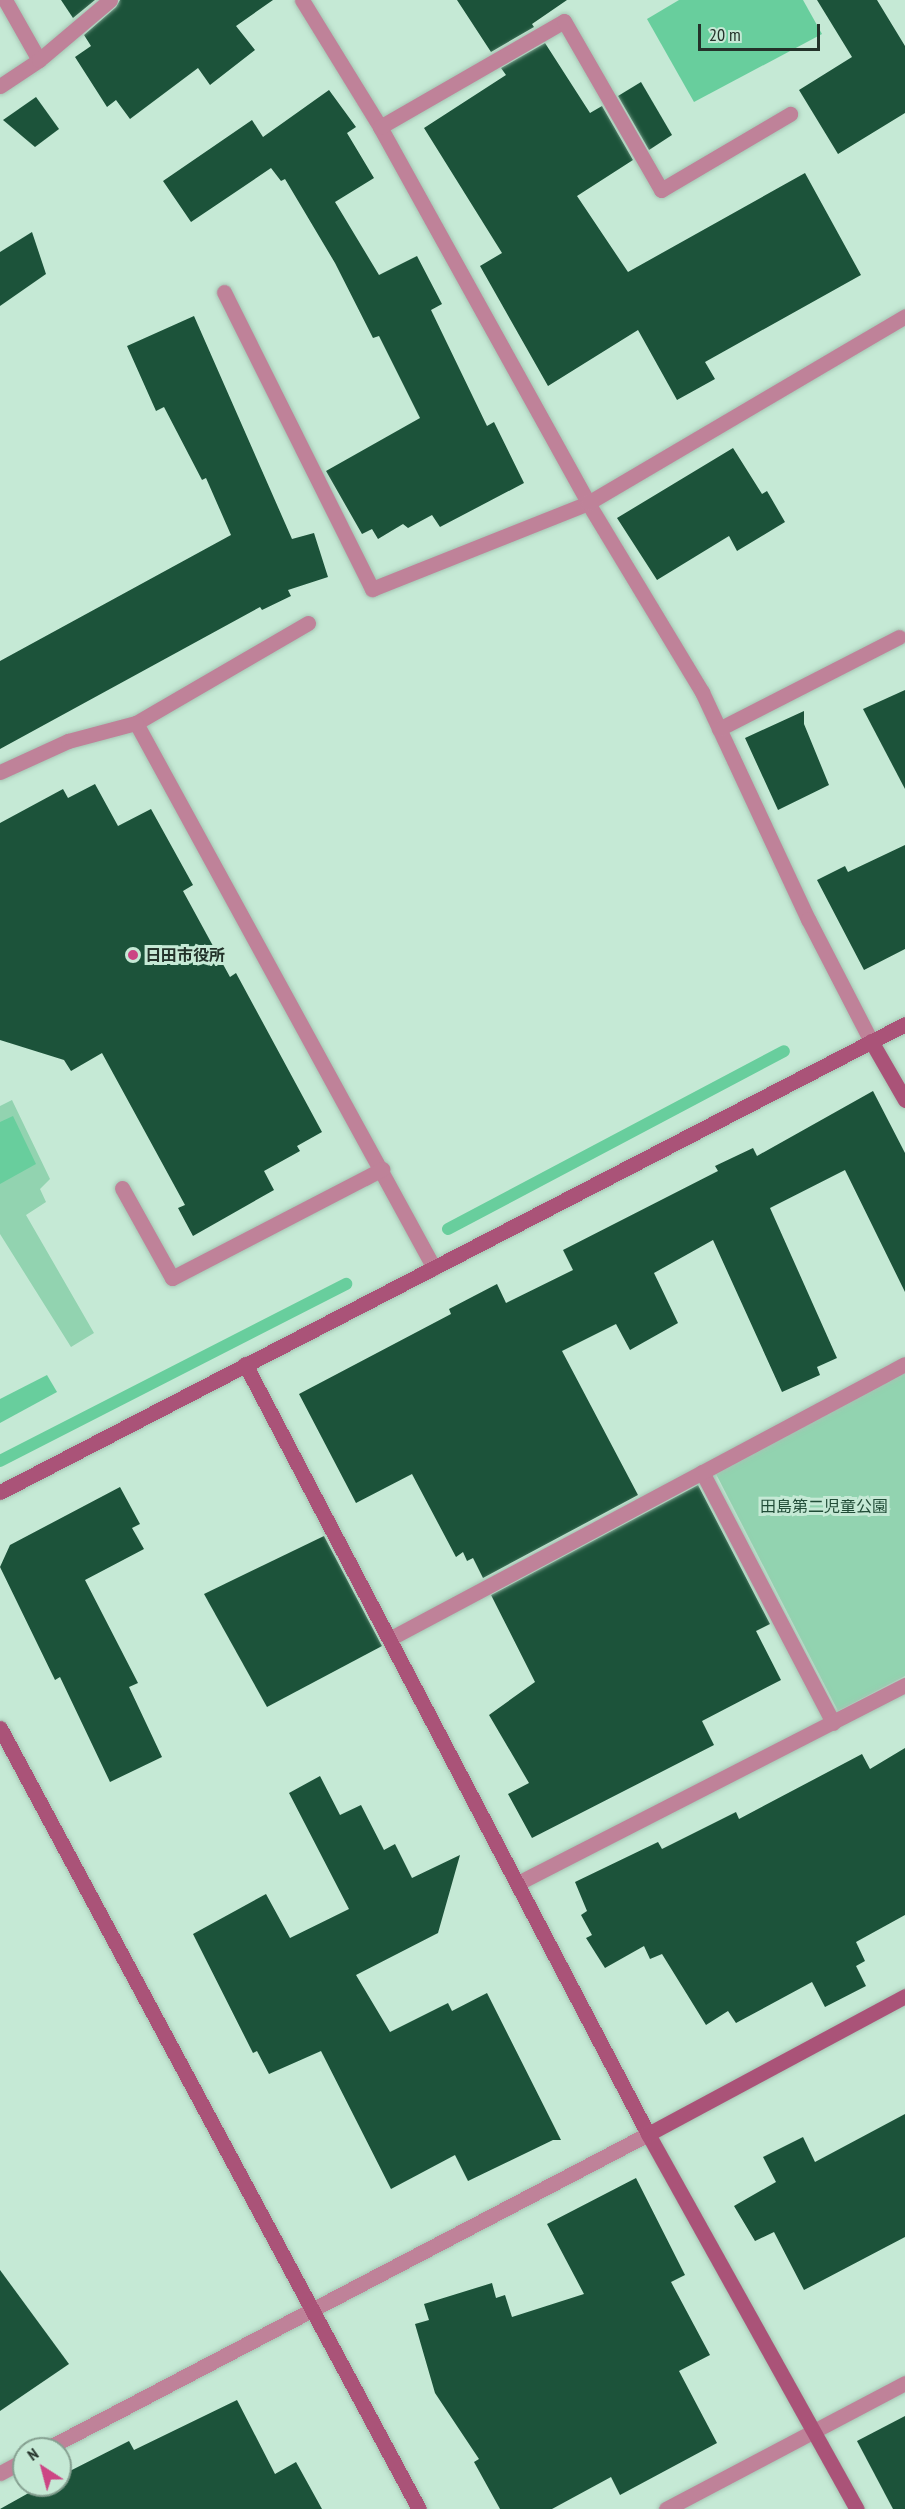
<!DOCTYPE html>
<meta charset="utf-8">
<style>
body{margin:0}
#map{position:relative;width:905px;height:2509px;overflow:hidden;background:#c5e9d5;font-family:"PT Sans Narrow","Noto Sans JP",sans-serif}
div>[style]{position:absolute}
.green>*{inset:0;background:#92d3b0}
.water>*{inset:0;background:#68ce9d}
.stream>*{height:12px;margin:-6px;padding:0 6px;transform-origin:6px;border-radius:6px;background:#68ce9d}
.building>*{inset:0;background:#1c533a}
.roads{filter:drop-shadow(0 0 2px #a5c4b3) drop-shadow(0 0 2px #a5c4b3)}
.lane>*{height:15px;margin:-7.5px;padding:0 7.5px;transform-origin:7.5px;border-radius:7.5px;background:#bf8299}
.street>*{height:15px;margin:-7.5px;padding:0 7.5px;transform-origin:7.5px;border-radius:7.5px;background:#bf8299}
.secondary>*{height:15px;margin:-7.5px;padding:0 7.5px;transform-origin:7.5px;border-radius:7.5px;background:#aa5378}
.dots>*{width:16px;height:16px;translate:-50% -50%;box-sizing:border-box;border:3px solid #c5e9d5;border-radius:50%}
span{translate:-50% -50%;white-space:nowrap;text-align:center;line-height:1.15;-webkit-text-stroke:6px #c5e9d5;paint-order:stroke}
.poi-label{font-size:16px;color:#24322a;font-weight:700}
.left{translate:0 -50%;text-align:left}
.park-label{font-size:16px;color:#214c37}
.north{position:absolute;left:12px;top:2437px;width:60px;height:60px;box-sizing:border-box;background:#c5e9d5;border:2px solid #85a091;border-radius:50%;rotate:324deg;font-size:16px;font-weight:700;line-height:24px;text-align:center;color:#24322a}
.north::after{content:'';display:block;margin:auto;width:21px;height:27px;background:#cc4584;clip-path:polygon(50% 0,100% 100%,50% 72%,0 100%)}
.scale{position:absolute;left:698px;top:24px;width:122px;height:27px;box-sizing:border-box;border:3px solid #24322a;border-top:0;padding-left:8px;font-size:18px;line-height:21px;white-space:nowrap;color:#24322a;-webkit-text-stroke:4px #c5e9d5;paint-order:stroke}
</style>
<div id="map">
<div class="green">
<div style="clip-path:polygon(12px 1100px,50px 1179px,40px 1189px,46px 1202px,26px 1215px,94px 1333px,71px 1347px,0 1234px,0 1106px)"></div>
<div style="clip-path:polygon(905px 1370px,905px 1676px,838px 1711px,715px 1472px)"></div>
</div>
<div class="water">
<div style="clip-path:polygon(679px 0,803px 0,822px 34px,694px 102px,647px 19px)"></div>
<div style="clip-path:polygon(13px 1116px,36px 1164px,0 1184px,0 1122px)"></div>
<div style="clip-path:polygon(47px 1375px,57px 1392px,0 1423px,0 1399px)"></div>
</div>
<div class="stream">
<div style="left:448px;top:1229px;width:380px;rotate:-27.9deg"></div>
<div style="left:0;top:1461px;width:389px;rotate:-27.1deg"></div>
</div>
<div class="building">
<div style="clip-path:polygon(61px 0,95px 0,73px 18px)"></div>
<div style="clip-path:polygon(120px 0,273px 0,236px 26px,255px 50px,210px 85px,198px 68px,130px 119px,116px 100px,107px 107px,75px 57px,91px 46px,84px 35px,116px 7px)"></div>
<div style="clip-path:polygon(457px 0,567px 0,532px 24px,534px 27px,491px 52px)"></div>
<div style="clip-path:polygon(817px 0,877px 0,905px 46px,905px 113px,838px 154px,799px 90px,852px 57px)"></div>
<div style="clip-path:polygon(545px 43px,590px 113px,602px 106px,633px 160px,577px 196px,628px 272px,805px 173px,861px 275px,705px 362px,715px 379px,677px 400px,638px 330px,548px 386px,480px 266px,502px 253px,424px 128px,506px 75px,501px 68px)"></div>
<div style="clip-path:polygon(641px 82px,672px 135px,649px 150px,618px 96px)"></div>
<div style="clip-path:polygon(329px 90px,356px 127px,347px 133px,374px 178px,335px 202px,379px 275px,417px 256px,442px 304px,431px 310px,487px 426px,494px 422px,524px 483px,440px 527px,432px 515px,408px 528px,403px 524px,378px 539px,372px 529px,362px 534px,326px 471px,420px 418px,379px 336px,373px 338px,335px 263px,285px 179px,281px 181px,271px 168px,191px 222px,163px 181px,252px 120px,263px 137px)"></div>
<div style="clip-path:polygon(36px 97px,59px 129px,35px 147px,3px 120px)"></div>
<div style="clip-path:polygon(32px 232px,46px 274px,0 306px,0 252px)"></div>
<div style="clip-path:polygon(194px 316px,292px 539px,314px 533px,328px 577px,288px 590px,291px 596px,262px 610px,260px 607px,0 749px,0 661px,231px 535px,206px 478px,202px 480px,164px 407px,156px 411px,127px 346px)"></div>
<div style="clip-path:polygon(733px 448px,762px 494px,767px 491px,785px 522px,737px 551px,729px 536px,657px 580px,617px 518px)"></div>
<div style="clip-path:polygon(905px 690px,905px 789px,863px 709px)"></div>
<div style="clip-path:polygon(804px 711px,804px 724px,829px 785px,778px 810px,745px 738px)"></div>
<div style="clip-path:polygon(95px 784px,118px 826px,151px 809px,193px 885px,183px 891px,230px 977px,236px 973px,322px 1132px,297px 1146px,300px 1151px,264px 1171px,274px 1190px,193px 1236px,178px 1208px,185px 1205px,102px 1053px,71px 1071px,64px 1060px,0 1040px,0 823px,63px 789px,68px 798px)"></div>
<div style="clip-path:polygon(905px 845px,905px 949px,864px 970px,817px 880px,845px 866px,848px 872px)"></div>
<div style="clip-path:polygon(873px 1091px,905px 1153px,905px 1292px,845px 1170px,770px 1208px,837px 1358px,817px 1367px,820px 1375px,782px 1392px,713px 1240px,654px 1273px,678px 1323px,630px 1350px,616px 1324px,562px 1351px,638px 1495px,483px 1578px,473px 1558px,467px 1561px,463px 1552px,456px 1557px,412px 1474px,356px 1503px,299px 1394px,451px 1314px,449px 1309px,497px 1284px,506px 1303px,573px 1270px,563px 1250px,718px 1171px,715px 1166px,753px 1148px,757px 1156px)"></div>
<div style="clip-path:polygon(698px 1485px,770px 1624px,756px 1631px,781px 1680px,702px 1721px,714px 1745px,532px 1838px,508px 1794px,529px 1783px,489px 1715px,535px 1682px,491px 1595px)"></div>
<div style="clip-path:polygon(120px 1487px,140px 1524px,132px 1528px,144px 1549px,85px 1580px,138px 1683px,129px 1687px,162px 1757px,110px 1782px,60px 1677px,55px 1680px,0 1567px,10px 1545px)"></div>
<div style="clip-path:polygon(324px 1536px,382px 1646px,267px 1707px,204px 1594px)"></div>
<div style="clip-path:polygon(905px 1748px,905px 1915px,856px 1942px,865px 1961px,856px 1966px,866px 1986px,825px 2007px,812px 1982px,736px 2023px,728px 2011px,706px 2025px,662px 1954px,650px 1959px,644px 1946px,605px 1968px,586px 1938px,592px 1935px,581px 1915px,587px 1911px,575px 1882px,658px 1842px,662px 1849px,736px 1812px,739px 1819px,862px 1754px,870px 1769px)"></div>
<div style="clip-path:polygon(320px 1776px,340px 1815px,361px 1805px,384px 1850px,395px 1844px,412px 1878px,460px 1855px,438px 1933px,356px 1975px,390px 2032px,448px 2003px,452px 2011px,487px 1993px,561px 2140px,553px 2140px,468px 2181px,455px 2155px,391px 2189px,321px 2051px,269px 2074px,257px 2051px,253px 2053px,193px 1934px,266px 1894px,290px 1938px,349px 1909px,289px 1793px)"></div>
<div style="clip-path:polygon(905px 2114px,905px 2237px,804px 2290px,774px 2232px,755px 2241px,734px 2206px,776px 2182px,763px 2157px,803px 2137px,815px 2162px)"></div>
<div style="clip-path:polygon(636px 2178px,685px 2275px,671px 2282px,710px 2355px,679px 2371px,717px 2443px,620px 2495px,611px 2477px,552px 2509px,500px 2509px,474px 2462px,479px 2459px,435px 2393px,415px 2324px,429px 2320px,424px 2304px,492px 2283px,496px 2298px,505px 2295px,512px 2317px,584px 2294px,547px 2224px)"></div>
<div style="clip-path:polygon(0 2270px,69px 2364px,0 2411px)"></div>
<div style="clip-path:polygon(237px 2400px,275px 2474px,296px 2462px,322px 2509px,0 2509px,43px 2485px,60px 2485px,60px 2476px,129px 2441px,134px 2450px)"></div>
<div style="clip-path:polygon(905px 2416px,905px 2509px,893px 2509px,857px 2441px)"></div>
</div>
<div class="roads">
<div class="lane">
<div style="left:308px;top:623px;width:199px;rotate:149.8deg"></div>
<div style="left:136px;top:723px;width:621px;rotate:61.33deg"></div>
<div style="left:0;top:772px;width:75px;rotate:-24.5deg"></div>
<div style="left:68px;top:741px;width:70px;rotate:-14.8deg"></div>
<div style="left:122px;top:1188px;width:103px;rotate:60.9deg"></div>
<div style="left:172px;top:1278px;width:237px;rotate:-27.4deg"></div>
</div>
<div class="street">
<div style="left:5px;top:0;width:69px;rotate:60.5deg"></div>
<div style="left:302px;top:0;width:149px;rotate:58.4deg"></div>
<div style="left:380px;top:127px;width:430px;rotate:61deg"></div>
<div style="left:588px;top:503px;width:221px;rotate:58.9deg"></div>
<div style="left:702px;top:692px;width:251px;rotate:65deg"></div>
<div style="left:808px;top:919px;width:137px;rotate:62.7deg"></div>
<div style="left:0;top:86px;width:47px;rotate:-33.7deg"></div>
<div style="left:39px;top:60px;width:93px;rotate:-40.2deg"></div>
<div style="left:380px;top:127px;width:212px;rotate:-29.9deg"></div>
<div style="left:564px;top:21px;width:195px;rotate:60.1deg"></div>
<div style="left:661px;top:190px;width:150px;rotate:-30.5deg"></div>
<div style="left:224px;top:292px;width:332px;rotate:63.5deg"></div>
<div style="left:372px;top:589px;width:232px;rotate:-21.7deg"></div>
<div style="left:588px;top:503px;width:368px;rotate:-30.5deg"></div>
<div style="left:719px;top:729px;width:202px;rotate:-27.1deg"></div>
<div style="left:702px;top:1472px;width:283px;rotate:62.4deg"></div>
<div style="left:391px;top:1638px;width:582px;rotate:-28.06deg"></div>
<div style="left:518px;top:1883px;width:435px;rotate:-27.1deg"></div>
<div style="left:46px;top:2449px;width:679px;rotate:-27.62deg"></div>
<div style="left:0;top:2473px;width:27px;rotate:-28deg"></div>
<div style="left:666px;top:2509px;width:270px;rotate:-27.8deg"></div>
</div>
<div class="secondary">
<div style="left:871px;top:1041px;width:68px;rotate:60deg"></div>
<div style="left:245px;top:1364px;width:869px;rotate:62.37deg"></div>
<div style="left:648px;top:2134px;width:429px;rotate:60.9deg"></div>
<div style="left:0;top:1492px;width:1019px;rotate:-27.34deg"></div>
<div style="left:0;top:1728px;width:886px;rotate:61.79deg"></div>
<div style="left:648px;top:2134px;width:292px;rotate:-28.2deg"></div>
</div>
</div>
<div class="dots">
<div style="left:133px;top:955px;background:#cc4584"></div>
</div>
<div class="poi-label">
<span class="left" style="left:145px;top:955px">日田市役所</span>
</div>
<div class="park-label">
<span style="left:824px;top:1506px">田島第二児童公園</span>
</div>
<div class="north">N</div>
<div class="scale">20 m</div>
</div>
